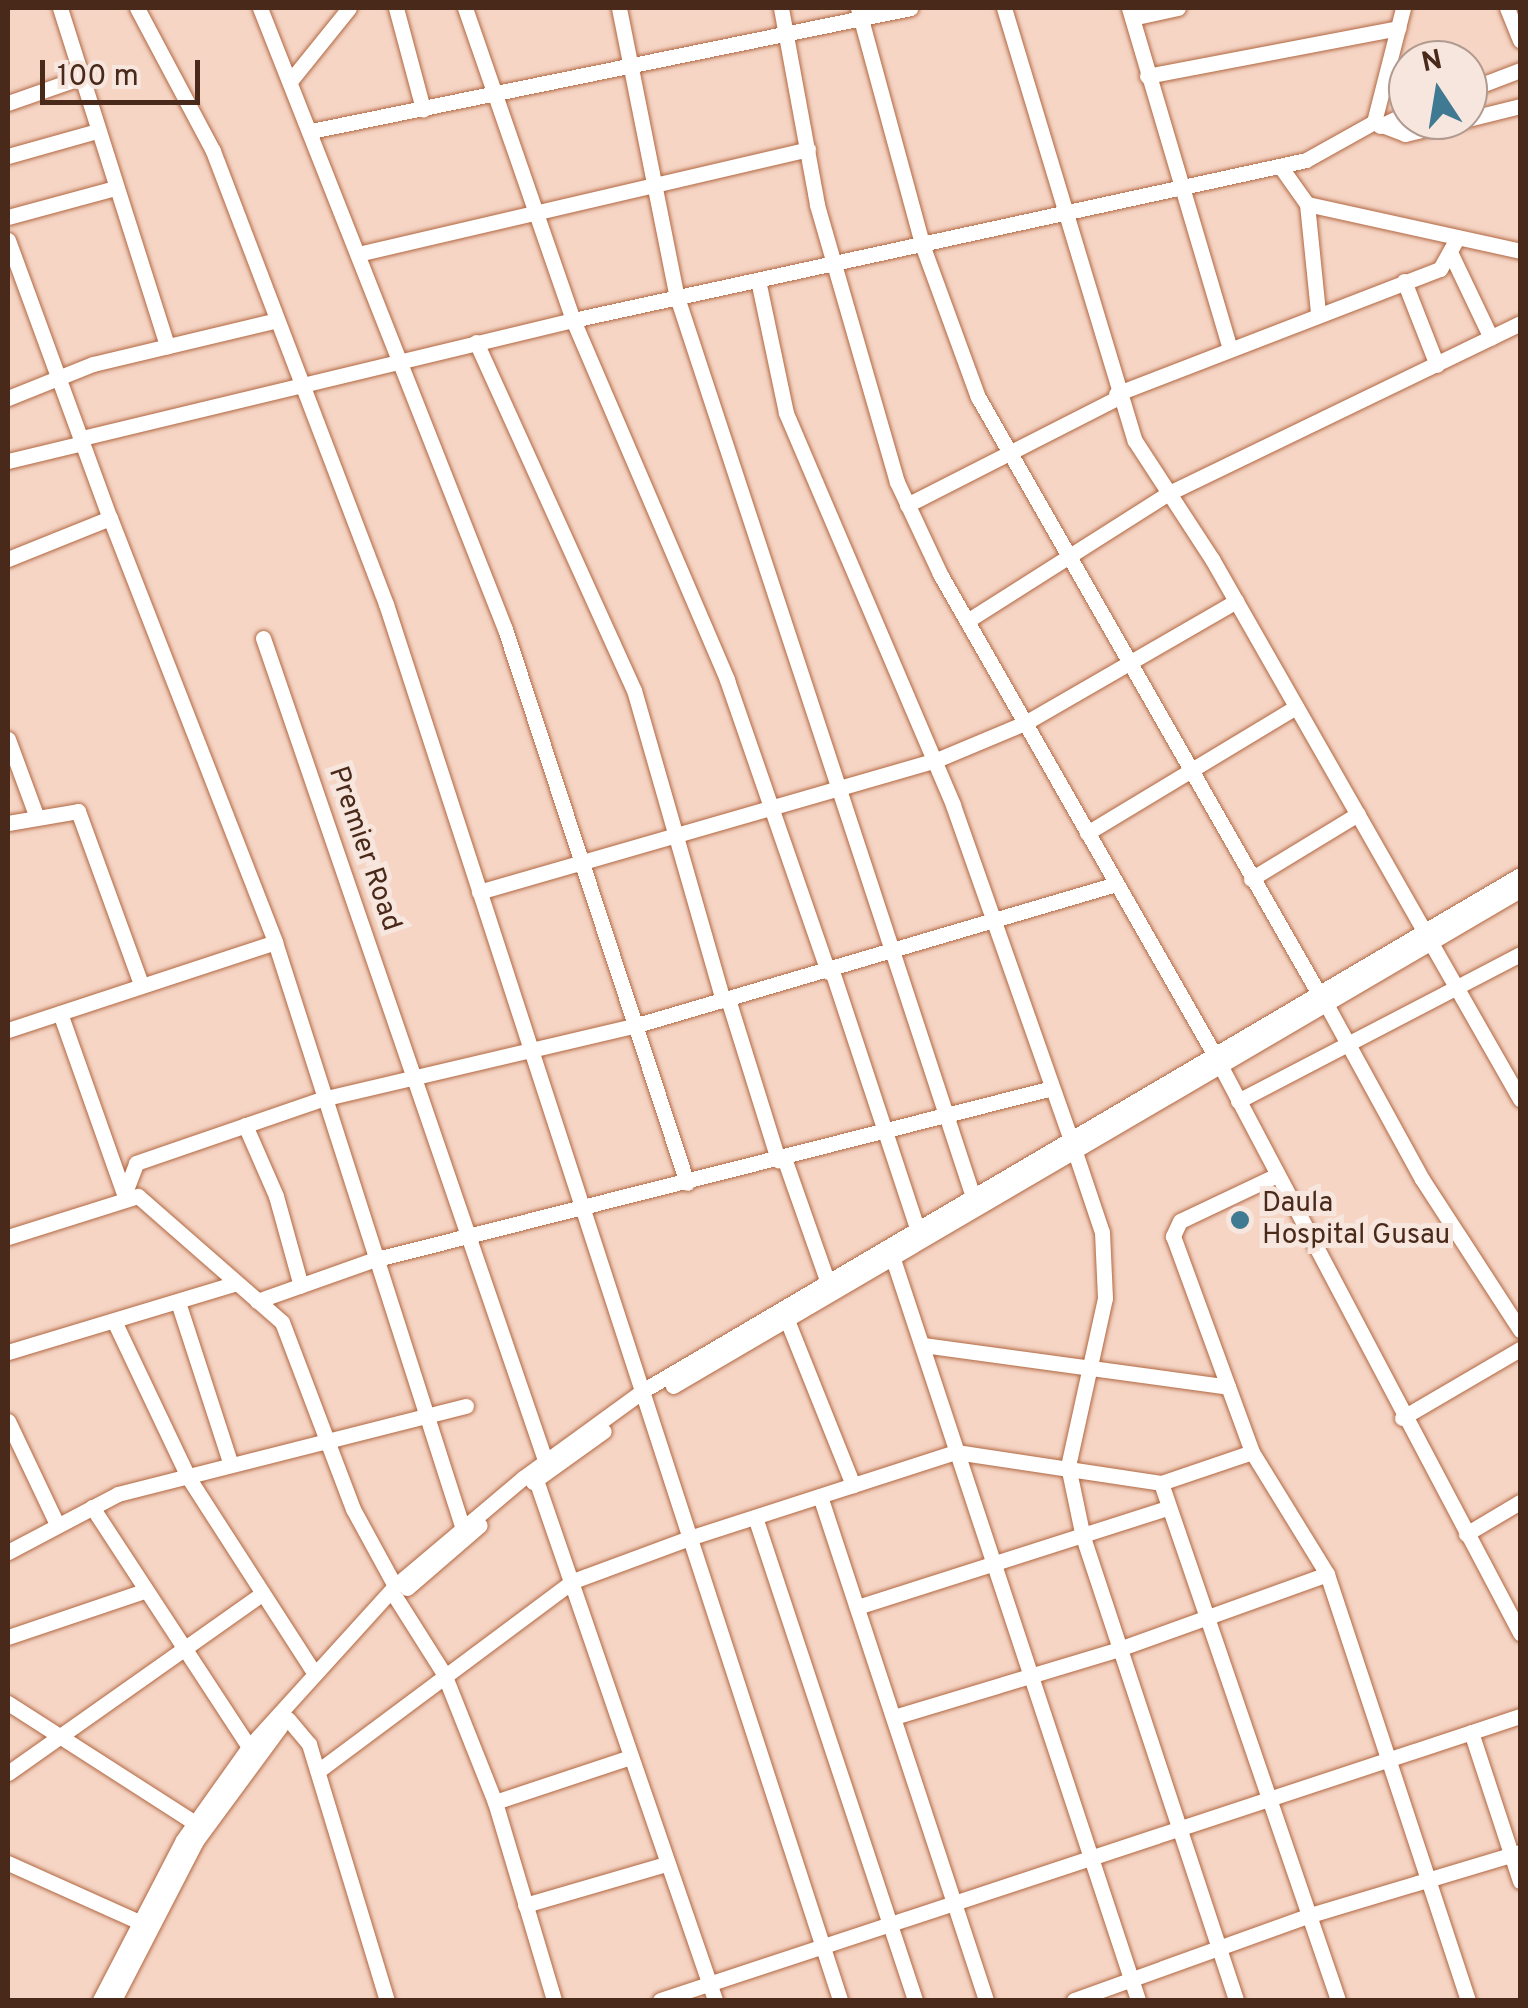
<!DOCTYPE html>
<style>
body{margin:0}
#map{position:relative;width:1528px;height:2008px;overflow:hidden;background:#f6d5c5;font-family:Overpass,sans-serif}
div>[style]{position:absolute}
.roads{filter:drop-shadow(0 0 2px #b16842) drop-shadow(0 0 2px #b16842)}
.minor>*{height:15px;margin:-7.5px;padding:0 7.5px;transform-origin:7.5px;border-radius:7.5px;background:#fff}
.dots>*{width:28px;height:28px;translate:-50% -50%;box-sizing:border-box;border:5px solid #f7e6de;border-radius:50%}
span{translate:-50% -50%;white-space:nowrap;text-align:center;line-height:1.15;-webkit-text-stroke:10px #f7e6de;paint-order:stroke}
.street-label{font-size:28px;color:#492919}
.poi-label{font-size:28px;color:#492919}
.left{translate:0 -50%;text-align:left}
.frame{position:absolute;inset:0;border:10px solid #492919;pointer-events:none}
.north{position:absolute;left:1388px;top:40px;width:100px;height:100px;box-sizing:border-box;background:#f7e6de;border:2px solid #b19a8f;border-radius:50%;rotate:348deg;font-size:28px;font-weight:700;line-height:40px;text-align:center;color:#492919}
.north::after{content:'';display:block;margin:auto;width:35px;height:45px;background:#3f7a92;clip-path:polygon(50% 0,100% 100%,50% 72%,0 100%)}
.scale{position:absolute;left:40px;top:60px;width:160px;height:45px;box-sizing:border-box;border:5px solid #492919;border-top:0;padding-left:12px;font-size:30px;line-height:35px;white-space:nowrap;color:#492919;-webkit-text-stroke:8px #f7e6de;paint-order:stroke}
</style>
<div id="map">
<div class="roads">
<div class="minor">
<div style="left:60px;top:8px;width:355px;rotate:72.4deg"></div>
<div style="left:137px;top:8px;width:162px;rotate:62deg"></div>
<div style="left:213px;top:151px;width:485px;rotate:69.1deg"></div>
<div style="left:386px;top:604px;width:1468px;rotate:71.98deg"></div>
<div style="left:260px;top:8px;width:668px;rotate:68.47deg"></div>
<div style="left:505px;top:629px;width:583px;rotate:71.81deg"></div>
<div style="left:396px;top:8px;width:105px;rotate:75deg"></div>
<div style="left:465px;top:8px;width:330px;rotate:70.9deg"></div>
<div style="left:573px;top:320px;width:392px;rotate:66.8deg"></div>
<div style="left:727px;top:680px;width:309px;rotate:70.9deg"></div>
<div style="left:619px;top:8px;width:295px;rotate:78.7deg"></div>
<div style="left:677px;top:297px;width:947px;rotate:71.79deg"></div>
<div style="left:781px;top:8px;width:200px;rotate:79.6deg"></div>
<div style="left:817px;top:205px;width:288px;rotate:73.9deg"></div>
<div style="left:897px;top:482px;width:102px;rotate:64.9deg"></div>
<div style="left:940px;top:574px;width:550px;rotate:60.27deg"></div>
<div style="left:858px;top:8px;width:248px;rotate:74.8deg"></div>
<div style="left:923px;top:247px;width:160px;rotate:69.9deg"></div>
<div style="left:978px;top:397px;width:685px;rotate:60.26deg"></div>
<div style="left:1004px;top:8px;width:452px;rotate:73.2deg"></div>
<div style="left:1135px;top:441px;width:141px;rotate:56.9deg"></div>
<div style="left:1212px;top:559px;width:622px;rotate:60.3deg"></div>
<div style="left:1129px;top:8px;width:355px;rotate:73.5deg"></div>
<div style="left:1507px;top:8px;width:35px;rotate:68deg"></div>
<div style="left:1132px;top:18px;width:47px;rotate:-12.3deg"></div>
<div style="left:1147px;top:76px;width:256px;rotate:-10.8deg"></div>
<div style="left:291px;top:80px;width:92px;rotate:-51.1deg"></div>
<div style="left:1468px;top:90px;width:56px;rotate:-21deg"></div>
<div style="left:8px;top:103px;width:75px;rotate:-19.4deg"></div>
<div style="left:1468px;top:119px;width:54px;rotate:-14deg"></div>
<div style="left:1374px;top:122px;width:33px;rotate:21deg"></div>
<div style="left:1405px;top:134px;width:61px;rotate:-13.3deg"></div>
<div style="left:1380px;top:126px;width:31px;rotate:-25deg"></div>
<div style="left:311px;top:131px;width:612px;rotate:-11.59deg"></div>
<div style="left:8px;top:156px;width:92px;rotate:-15.7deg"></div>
<div style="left:1280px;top:166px;width:47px;rotate:54.6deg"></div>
<div style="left:1307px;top:204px;width:109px;rotate:84.2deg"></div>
<div style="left:1307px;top:204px;width:218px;rotate:12.4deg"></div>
<div style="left:8px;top:217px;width:111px;rotate:-15.2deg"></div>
<div style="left:8px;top:240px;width:296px;rotate:69.9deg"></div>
<div style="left:110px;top:518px;width:110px;rotate:158.1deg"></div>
<div style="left:1450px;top:252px;width:95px;rotate:64.5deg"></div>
<div style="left:362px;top:253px;width:458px;rotate:-13.1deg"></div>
<div style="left:758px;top:280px;width:136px;rotate:78.1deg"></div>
<div style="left:786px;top:413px;width:426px;rotate:66.9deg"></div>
<div style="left:953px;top:805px;width:353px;rotate:70.6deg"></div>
<div style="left:1404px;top:281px;width:90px;rotate:68.6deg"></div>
<div style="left:476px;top:342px;width:382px;rotate:65.6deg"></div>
<div style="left:634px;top:690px;width:323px;rotate:74deg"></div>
<div style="left:1116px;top:394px;width:347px;rotate:-21.1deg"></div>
<div style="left:1440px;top:269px;width:33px;rotate:-61deg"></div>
<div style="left:8px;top:398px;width:92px;rotate:-21.8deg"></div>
<div style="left:93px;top:364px;width:186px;rotate:-13.4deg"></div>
<div style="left:82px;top:438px;width:505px;rotate:-13.51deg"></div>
<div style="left:573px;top:320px;width:750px;rotate:-12.31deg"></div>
<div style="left:1306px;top:160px;width:78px;rotate:-29.2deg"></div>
<div style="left:1374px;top:122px;width:118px;rotate:-75.7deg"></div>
<div style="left:8px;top:461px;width:77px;rotate:-13.5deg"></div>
<div style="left:907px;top:505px;width:236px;rotate:-27deg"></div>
<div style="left:110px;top:518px;width:455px;rotate:68.7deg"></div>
<div style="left:275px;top:942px;width:613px;rotate:72.24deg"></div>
<div style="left:967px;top:621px;width:237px;rotate:-32.4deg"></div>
<div style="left:1167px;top:494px;width:392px;rotate:-25.8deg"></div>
<div style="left:263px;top:638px;width:869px;rotate:71.06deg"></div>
<div style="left:8px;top:739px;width:81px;rotate:69.8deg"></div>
<div style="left:8px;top:823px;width:71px;rotate:-9.7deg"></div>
<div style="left:78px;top:811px;width:184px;rotate:70deg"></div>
<div style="left:1087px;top:833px;width:244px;rotate:-31.1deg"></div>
<div style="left:1251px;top:879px;width:125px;rotate:-31.3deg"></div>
<div style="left:479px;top:892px;width:473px;rotate:-16.1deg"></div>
<div style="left:934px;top:761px;width:99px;rotate:-22.7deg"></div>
<div style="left:1025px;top:723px;width:244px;rotate:-30deg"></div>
<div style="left:832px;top:971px;width:274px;rotate:71.7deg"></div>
<div style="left:728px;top:999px;width:169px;rotate:72.7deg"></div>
<div style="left:1325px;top:1002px;width:202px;rotate:61.3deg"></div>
<div style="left:1422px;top:1179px;width:180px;rotate:57deg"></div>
<div style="left:60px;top:1013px;width:189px;rotate:70.5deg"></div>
<div style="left:8px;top:1030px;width:281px;rotate:-18.2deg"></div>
<div style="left:1219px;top:1063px;width:645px;rotate:62.16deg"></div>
<div style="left:1238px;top:1101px;width:318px;rotate:-27.5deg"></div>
<div style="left:245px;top:1125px;width:77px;rotate:66.4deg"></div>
<div style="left:276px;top:1196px;width:93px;rotate:74.5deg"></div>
<div style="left:1075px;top:1152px;width:84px;rotate:71.4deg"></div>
<div style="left:1102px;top:1232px;width:66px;rotate:87.4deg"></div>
<div style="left:1105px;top:1298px;width:172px;rotate:102.4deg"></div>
<div style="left:1068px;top:1466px;width:73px;rotate:78.1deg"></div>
<div style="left:1083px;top:1537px;width:488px;rotate:71.7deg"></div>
<div style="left:784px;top:1158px;width:133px;rotate:70.6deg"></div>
<div style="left:1277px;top:1175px;width:107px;rotate:154.6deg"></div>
<div style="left:1180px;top:1221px;width:17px;rotate:115deg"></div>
<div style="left:1173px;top:1236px;width:230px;rotate:69.9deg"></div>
<div style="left:1252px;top:1452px;width:143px;rotate:58.4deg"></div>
<div style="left:1327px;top:1574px;width:449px;rotate:71.7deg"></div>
<div style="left:124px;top:1195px;width:34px;rotate:-69deg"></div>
<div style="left:136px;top:1163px;width:197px;rotate:-19deg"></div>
<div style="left:322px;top:1099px;width:324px;rotate:-13.2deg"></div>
<div style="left:637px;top:1025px;width:499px;rotate:-16.4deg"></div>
<div style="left:8px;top:1237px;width:136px;rotate:-17.5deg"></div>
<div style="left:138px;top:1196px;width:191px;rotate:41.2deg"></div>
<div style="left:282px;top:1322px;width:200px;rotate:69.2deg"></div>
<div style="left:353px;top:1509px;width:88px;rotate:61.4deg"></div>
<div style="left:893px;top:1259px;width:780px;rotate:71.7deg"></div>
<div style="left:257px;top:1301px;width:123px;rotate:-19.5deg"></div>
<div style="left:373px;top:1260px;width:700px;rotate:-14.21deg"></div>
<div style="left:178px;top:1302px;width:171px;rotate:72deg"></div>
<div style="left:787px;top:1320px;width:178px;rotate:68.2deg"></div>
<div style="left:115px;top:1323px;width:170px;rotate:64.6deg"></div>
<div style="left:188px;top:1477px;width:234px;rotate:57.2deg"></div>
<div style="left:923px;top:1345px;width:308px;rotate:7.8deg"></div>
<div style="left:8px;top:1352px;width:238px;rotate:-16.8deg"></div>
<div style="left:673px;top:1386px;width:982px;rotate:-30.35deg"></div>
<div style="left:1402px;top:1418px;width:137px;rotate:-30.3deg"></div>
<div style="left:8px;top:1421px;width:112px;rotate:64.6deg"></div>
<div style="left:536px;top:1480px;width:550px;rotate:71deg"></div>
<div style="left:533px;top:1482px;width:87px;rotate:-35.7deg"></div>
<div style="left:1161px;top:1483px;width:546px;rotate:71.1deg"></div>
<div style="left:820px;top:1496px;width:531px;rotate:71.77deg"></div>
<div style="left:92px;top:1507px;width:287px;rotate:56.8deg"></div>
<div style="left:755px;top:1517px;width:509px;rotate:71.67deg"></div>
<div style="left:1466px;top:1534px;width:63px;rotate:-30.7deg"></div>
<div style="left:8px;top:1552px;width:124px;rotate:-27.8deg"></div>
<div style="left:118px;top:1494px;width:359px;rotate:-14.2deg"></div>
<div style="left:407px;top:1588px;width:96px;rotate:-40.8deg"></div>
<div style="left:396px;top:1598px;width:90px;rotate:57.7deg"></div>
<div style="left:444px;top:1674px;width:138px;rotate:68.3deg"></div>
<div style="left:857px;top:1607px;width:325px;rotate:-17.7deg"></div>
<div style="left:8px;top:1637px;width:144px;rotate:-18.7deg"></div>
<div style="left:8px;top:1703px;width:222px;rotate:32.7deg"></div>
<div style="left:894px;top:1717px;width:235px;rotate:-16.8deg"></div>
<div style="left:1119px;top:1649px;width:221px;rotate:-19.8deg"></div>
<div style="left:288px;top:1719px;width:33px;rotate:50deg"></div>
<div style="left:309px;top:1744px;width:268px;rotate:73.1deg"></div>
<div style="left:1471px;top:1732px;width:157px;rotate:71.8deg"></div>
<div style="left:318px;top:1771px;width:318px;rotate:-36.7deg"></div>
<div style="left:573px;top:1581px;width:124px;rotate:-20.3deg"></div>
<div style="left:689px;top:1538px;width:281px;rotate:-17.9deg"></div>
<div style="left:956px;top:1452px;width:207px;rotate:8.6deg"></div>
<div style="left:1161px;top:1483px;width:96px;rotate:-18.8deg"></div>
<div style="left:8px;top:1773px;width:311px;rotate:-35.2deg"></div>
<div style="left:8px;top:1863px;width:144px;rotate:24.2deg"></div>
<div style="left:525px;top:1905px;width:144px;rotate:-16.2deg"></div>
<div style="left:100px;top:2000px;width:180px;rotate:-62.6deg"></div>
<div style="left:183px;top:1840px;width:114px;rotate:-54.6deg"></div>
<div style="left:249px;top:1747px;width:217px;rotate:-47.8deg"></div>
<div style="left:395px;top:1586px;width:167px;rotate:-40.2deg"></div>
<div style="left:523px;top:1478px;width:150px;rotate:-36deg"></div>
<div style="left:644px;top:1390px;width:1016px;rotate:-30.45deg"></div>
<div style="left:114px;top:2000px;width:179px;rotate:-62.7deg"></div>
<div style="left:196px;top:1841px;width:142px;rotate:-53.6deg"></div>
<div style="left:554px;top:2000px;width:207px;rotate:-106.6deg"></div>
<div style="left:495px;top:1802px;width:142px;rotate:-18.4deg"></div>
<div style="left:660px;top:2000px;width:906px;rotate:-18.27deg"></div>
<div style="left:1074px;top:2000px;width:248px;rotate:-19.8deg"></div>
<div style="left:1307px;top:1916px;width:222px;rotate:-16.7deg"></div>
</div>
</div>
<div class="dots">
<div style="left:1240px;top:1220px;background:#3f7a92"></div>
</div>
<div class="street-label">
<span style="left:364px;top:849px;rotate:71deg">Premier Road</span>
</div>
<div class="poi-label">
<span class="left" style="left:1262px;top:1220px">Daula<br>Hospital Gusau</span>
</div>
<div class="frame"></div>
<div class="north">N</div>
<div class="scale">100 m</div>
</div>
